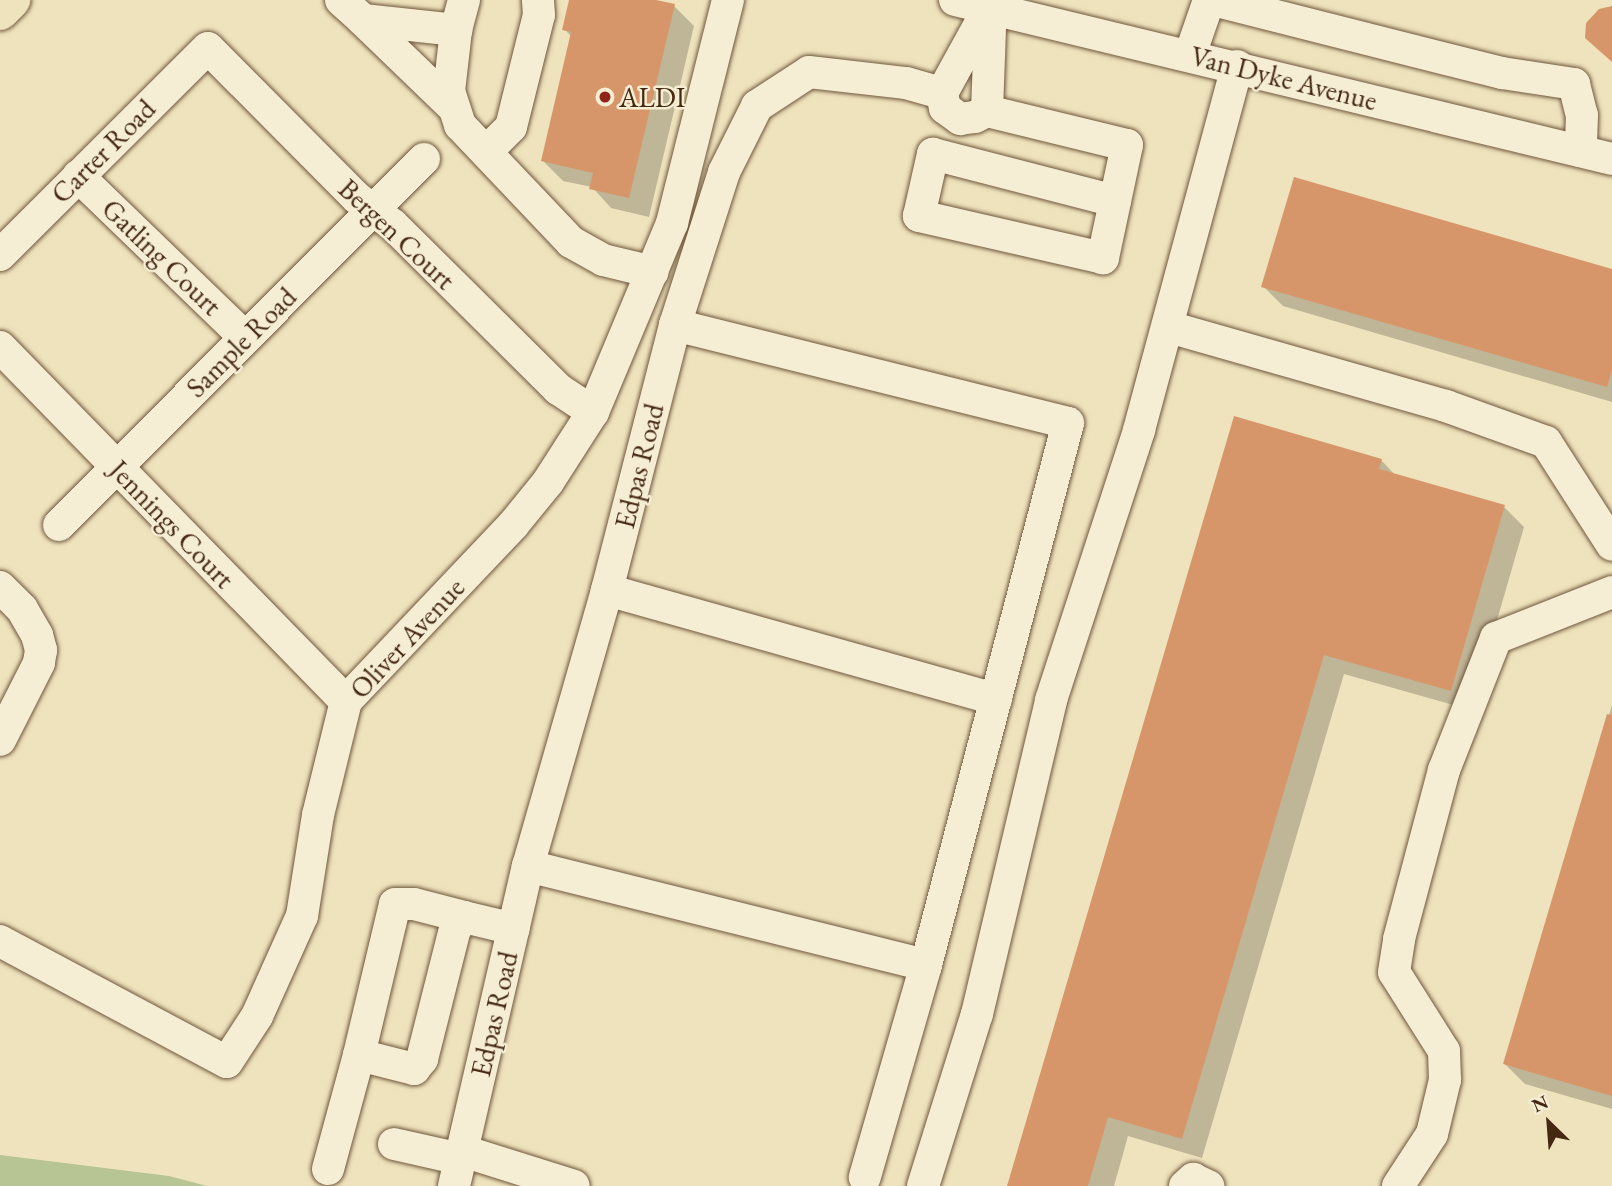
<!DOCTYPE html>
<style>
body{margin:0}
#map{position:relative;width:1612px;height:1186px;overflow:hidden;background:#efe3bd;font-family:"EB Garamond",serif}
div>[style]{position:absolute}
.green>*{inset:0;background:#b7c493}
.shadow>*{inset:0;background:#0003}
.building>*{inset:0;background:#d7966a}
.roads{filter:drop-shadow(0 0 2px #6f573d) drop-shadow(0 0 2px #6f573d)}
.minor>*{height:32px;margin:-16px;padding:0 16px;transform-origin:16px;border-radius:16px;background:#f5edd4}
.major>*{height:38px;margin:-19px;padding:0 19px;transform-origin:19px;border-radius:19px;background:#efe3bd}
.dots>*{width:19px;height:19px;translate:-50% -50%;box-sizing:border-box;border:4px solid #f5edd4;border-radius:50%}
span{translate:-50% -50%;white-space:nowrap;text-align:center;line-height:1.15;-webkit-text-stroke:5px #f5edd4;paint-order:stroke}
.street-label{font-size:28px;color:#442812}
.poi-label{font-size:28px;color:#442812}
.left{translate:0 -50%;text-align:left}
.north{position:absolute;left:1514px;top:1088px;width:70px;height:70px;-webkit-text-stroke:5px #f5edd4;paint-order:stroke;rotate:335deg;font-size:19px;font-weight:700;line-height:28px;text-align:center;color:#442812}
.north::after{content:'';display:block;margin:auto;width:24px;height:32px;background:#442812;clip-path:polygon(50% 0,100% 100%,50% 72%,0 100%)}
</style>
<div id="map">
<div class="green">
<div style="clip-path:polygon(0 1155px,169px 1176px,207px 1186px,0 1186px)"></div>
</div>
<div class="shadow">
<div style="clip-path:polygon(571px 0,648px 0,674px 6px,694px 26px,649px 217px,611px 208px,592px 187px,563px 181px,543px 161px,572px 37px,564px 29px)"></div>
<div style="clip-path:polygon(1612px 271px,1612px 402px,1283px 306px,1263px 286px)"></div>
<div style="clip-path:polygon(1381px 460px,1396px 476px,1504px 507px,1524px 527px,1471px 710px,1344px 674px,1202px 1158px,1128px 1136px,1114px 1186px,1009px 1186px)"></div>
<div style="clip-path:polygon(1612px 705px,1612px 1109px,1525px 1084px,1505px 1064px)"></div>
</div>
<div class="building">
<div style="clip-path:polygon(569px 0,656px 0,675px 4px,629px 198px,589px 189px,593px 173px,541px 161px,571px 32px,562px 30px)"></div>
<div style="clip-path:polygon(1612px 6px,1612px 62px,1585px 38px,1586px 23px,1599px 9px)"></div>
<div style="clip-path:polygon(1294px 177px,1612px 269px,1612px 370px,1607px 387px,1261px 287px)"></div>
<div style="clip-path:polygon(1234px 416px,1382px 459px,1379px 469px,1505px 505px,1451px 691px,1324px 655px,1182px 1139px,1108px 1117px,1088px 1186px,1007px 1186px)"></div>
<div style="clip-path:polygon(1607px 714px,1612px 715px,1612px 1096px,1503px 1064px)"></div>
</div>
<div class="roads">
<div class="minor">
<div style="left:341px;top:0;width:30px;rotate:42deg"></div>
<div style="left:363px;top:20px;width:94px;rotate:6.1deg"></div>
<div style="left:464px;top:0;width:31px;rotate:105deg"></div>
<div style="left:456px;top:30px;width:61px;rotate:96.5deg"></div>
<div style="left:449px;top:91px;width:36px;rotate:72deg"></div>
<div style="left:460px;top:125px;width:161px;rotate:46.5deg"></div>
<div style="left:571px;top:242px;width:37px;rotate:29deg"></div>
<div style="left:603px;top:260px;width:51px;rotate:13.5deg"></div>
<div style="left:955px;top:0;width:676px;rotate:13.6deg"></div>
<div style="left:1213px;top:0;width:298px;rotate:14.2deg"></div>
<div style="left:1502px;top:73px;width:73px;rotate:8.7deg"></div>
<div style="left:1574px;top:84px;width:32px;rotate:76deg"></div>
<div style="left:1582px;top:115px;width:36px;rotate:92deg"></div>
<div style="left:363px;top:20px;width:124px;rotate:44deg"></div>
<div style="left:1190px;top:55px;width:58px;rotate:-70.9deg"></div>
<div style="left:942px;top:93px;width:15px;rotate:79deg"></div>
<div style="left:945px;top:108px;width:19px;rotate:36deg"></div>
<div style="left:960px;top:119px;width:15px;rotate:-8deg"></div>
<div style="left:975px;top:117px;width:13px;rotate:-27deg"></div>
<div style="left:987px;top:111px;width:111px;rotate:-87.9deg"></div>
<div style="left:942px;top:93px;width:94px;rotate:-61.2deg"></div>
<div style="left:987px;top:111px;width:144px;rotate:13.7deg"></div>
<div style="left:1127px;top:145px;width:116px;rotate:102deg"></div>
<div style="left:1103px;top:258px;width:189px;rotate:-167.1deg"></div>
<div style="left:919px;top:216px;width:64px;rotate:-77.3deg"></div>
<div style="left:933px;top:154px;width:188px;rotate:14.5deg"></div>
<div style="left:486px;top:152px;width:35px;rotate:-45deg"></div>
<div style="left:511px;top:127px;width:115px;rotate:-76deg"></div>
<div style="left:539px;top:15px;width:15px;rotate:-94deg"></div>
<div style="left:78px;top:176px;width:233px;rotate:44deg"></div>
<div style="left:0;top:255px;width:293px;rotate:-44.9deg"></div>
<div style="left:208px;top:48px;width:211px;rotate:45.2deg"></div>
<div style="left:357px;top:198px;width:45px;rotate:36.9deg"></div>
<div style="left:393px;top:225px;width:233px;rotate:44.8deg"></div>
<div style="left:558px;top:389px;width:42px;rotate:33.3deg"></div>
<div style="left:675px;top:325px;width:405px;rotate:14deg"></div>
<div style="left:1068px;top:423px;width:560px;rotate:104.68deg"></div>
<div style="left:926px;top:965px;width:221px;rotate:106.1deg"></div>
<div style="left:1169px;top:327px;width:288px;rotate:15.9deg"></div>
<div style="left:1446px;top:406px;width:106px;rotate:19.8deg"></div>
<div style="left:1546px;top:442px;width:122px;rotate:57.3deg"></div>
<div style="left:0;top:347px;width:495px;rotate:45.7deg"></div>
<div style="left:59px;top:525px;width:517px;rotate:-45.08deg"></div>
<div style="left:0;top:587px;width:31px;rotate:45deg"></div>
<div style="left:22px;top:609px;width:30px;rotate:60deg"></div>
<div style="left:37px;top:635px;width:16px;rotate:75deg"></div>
<div style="left:41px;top:650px;width:13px;rotate:99deg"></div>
<div style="left:39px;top:663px;width:86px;rotate:116.9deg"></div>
<div style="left:607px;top:590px;width:404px;rotate:15.7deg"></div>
<div style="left:528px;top:866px;width:410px;rotate:14deg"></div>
<div style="left:0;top:941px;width:257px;rotate:28.1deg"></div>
<div style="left:227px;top:1062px;width:55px;rotate:-56.9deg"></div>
<div style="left:257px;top:1016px;width:110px;rotate:-65.8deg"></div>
<div style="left:302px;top:916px;width:102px;rotate:-81deg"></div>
<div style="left:318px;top:815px;width:117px;rotate:-76.2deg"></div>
<div style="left:346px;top:701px;width:243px;rotate:-46.5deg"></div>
<div style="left:513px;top:525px;width:55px;rotate:-50.9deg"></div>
<div style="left:548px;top:482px;width:83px;rotate:-57.3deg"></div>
<div style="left:593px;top:412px;width:205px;rotate:-67.3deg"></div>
<div style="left:672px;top:223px;width:230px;rotate:-75.9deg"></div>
<div style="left:359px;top:1055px;width:155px;rotate:-76.6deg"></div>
<div style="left:395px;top:904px;width:19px"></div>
<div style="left:414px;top:904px;width:52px;rotate:14.6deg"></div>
<div style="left:394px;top:1144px;width:69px;rotate:12.6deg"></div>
<div style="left:463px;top:1151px;width:116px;rotate:17.5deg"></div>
<div style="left:328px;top:1169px;width:118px;rotate:-74.8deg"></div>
<div style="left:359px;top:1055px;width:57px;rotate:14.3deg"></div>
<div style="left:414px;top:1069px;width:13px;rotate:-51deg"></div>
<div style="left:422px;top:1059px;width:134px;rotate:-75.8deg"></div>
<div style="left:455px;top:929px;width:15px;rotate:-53deg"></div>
<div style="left:464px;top:917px;width:51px;rotate:13.5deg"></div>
<div style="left:454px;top:1186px;width:328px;rotate:-77deg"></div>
<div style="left:528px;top:866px;width:287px;rotate:-74deg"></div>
<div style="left:607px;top:590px;width:274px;rotate:-75.6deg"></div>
<div style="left:675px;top:325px;width:161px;rotate:-72.2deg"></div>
<div style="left:724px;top:172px;width:74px;rotate:-63.4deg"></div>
<div style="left:757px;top:106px;width:62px;rotate:-33.2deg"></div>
<div style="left:809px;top:72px;width:98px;rotate:6.5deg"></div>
<div style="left:906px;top:83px;width:37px;rotate:16deg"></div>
<div style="left:923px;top:1186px;width:180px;rotate:-72.6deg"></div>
<div style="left:977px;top:1014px;width:323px;rotate:-76.7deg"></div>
<div style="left:1051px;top:700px;width:284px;rotate:-71.9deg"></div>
<div style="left:1139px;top:430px;width:377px;rotate:-74.9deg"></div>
<div style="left:1185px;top:1186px;width:11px;rotate:-41deg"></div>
<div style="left:1193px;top:1179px;width:17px;rotate:25deg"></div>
<div style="left:1398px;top:1186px;width:62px;rotate:-56.8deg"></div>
<div style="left:1432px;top:1134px;width:56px;rotate:-76.5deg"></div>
<div style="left:1445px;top:1080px;width:29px;rotate:-92deg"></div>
<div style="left:1444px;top:1051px;width:93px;rotate:-122.3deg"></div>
<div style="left:1394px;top:972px;width:33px;rotate:-81deg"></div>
<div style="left:1399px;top:939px;width:175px;rotate:-75.1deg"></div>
<div style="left:1444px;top:770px;width:142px;rotate:-68.5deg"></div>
<div style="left:1496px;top:638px;width:125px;rotate:-21.6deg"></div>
</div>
<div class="major">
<div style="left:0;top:11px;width:16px;rotate:-45deg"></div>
</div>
</div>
<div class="dots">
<div style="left:605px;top:97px;background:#8f2418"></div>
</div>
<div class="street-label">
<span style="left:1284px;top:78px;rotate:14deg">Van Dyke Avenue</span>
<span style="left:103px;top:151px;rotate:-45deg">Carter Road</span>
<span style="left:397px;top:234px;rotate:43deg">Bergen Court</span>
<span style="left:162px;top:257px;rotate:44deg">Gatling Court</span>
<span style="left:241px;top:342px;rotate:-45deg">Sample Road</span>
<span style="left:639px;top:466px;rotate:-76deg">Edpas Road</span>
<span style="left:172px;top:524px;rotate:46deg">Jennings Court</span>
<span style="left:407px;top:638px;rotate:-47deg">Oliver Avenue</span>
<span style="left:494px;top:1014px;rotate:-77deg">Edpas Road</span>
</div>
<div class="poi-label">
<span class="left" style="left:619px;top:97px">ALDI</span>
</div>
<div class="north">N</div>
</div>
